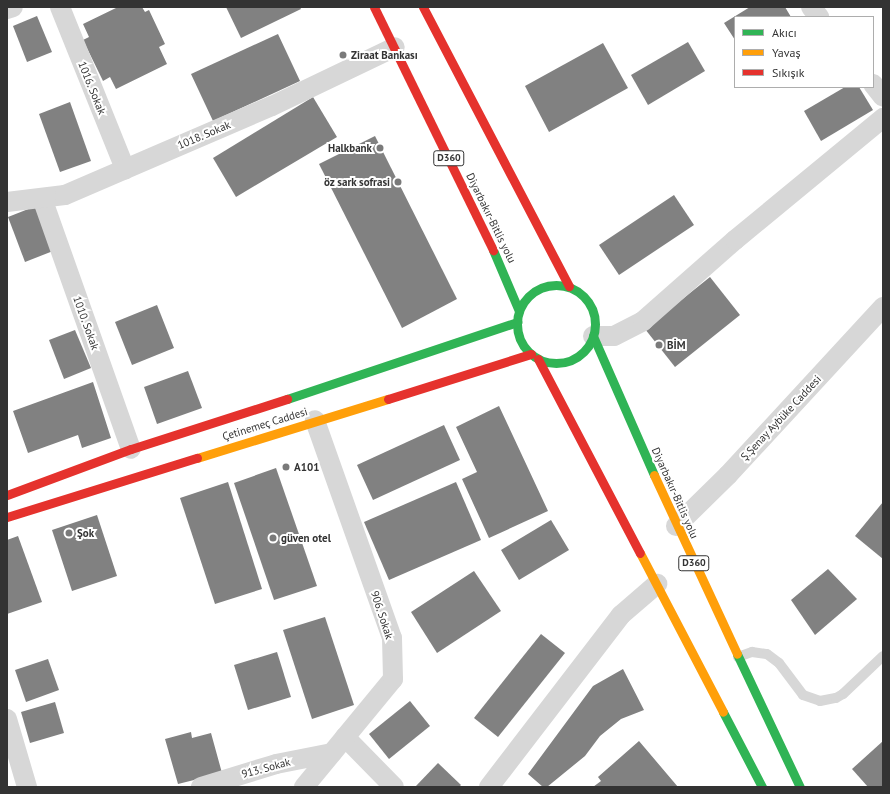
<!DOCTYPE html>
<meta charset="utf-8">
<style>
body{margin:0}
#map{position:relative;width:890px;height:794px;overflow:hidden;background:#fff;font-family:"PT Sans",sans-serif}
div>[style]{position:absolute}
.building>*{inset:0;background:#818181}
.lane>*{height:10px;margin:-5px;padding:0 5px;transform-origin:5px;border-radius:5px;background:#d7d7d7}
.street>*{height:20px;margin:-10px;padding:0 10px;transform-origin:10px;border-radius:10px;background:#d7d7d7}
.fast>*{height:9px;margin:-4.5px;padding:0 4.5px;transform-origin:4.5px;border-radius:4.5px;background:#30b455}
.fast>.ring{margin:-4.5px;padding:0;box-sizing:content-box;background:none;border:9px solid #30b455;border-radius:50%}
.slow>*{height:9px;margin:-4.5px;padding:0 4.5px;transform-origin:4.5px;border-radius:4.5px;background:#ff9f0a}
.jam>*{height:9px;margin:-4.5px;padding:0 4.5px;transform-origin:4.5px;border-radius:4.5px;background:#e5322d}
.dots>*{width:11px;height:11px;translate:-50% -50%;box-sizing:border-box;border:2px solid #fff;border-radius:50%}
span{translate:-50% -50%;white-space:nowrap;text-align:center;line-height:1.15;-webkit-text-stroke:4px #fff;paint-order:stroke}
.shield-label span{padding:1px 3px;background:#fff;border:1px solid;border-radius:3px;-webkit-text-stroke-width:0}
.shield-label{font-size:10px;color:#333;font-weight:700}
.poi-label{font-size:11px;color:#333;font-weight:700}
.left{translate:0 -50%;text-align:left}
.right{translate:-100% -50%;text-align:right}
.street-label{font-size:11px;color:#333}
.frame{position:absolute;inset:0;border:8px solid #333;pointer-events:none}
.legend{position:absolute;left:734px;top:16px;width:140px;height:72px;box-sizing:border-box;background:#fff;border:1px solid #adadad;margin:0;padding:5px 7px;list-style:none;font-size:12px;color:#333}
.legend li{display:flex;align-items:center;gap:8px;height:20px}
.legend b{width:20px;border:1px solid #adadad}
</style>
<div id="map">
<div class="building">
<div style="clip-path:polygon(118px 7px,142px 7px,145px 12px,149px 10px,165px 44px,159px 47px,167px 64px,116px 89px,110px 77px,103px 81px,83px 40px,89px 37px,83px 24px)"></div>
<div style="clip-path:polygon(226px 7px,300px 7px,301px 9px,241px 38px)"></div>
<div style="clip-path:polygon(750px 7px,785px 7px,791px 17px,735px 17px,735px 40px,724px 23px)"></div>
<div style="clip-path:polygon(37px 16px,52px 52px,27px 62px,13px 26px)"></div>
<div style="clip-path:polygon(278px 34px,300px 81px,213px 121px,191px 74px)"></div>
<div style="clip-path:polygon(688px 42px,705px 71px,648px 105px,631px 75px)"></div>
<div style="clip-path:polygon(603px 43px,628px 88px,549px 132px,525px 86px)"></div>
<div style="clip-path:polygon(845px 87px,859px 87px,873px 110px,821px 141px,804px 111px)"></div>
<div style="clip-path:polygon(313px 97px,337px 137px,236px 197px,213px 158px)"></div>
<div style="clip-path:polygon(70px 102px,91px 161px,60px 172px,39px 114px)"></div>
<div style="clip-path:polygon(375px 136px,457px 299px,402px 328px,319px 164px)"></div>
<div style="clip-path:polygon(674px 195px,694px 225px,619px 275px,599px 245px)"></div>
<div style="clip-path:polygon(36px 206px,53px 251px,25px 262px,8px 217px)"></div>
<div style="clip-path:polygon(710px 277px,740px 315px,675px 367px,645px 329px)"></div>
<div style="clip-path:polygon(157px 305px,174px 348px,132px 365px,115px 322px)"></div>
<div style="clip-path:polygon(75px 330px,91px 368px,64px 379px,49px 340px)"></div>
<div style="clip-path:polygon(188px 371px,202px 408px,157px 424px,144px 387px)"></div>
<div style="clip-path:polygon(93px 382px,111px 438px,82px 448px,78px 435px,28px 453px,13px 411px)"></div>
<div style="clip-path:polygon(499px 406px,548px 511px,489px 538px,462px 479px,477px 472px,456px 427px)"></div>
<div style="clip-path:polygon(444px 425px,460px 460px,373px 500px,357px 465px)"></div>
<div style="clip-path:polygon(276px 468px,317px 586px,274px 600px,234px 483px)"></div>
<div style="clip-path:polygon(228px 482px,262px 589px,215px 604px,180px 498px)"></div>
<div style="clip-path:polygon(456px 482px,481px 540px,389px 580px,364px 522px)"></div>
<div style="clip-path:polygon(883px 502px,883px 559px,855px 536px)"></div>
<div style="clip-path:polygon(97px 515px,117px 576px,72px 591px,52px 530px)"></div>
<div style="clip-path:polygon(551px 520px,569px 550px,519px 580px,501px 550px)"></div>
<div style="clip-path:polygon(18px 536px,42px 602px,7px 614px,7px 540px)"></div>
<div style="clip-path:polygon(828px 569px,857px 599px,815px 635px,791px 600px)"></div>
<div style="clip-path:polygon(474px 571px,501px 611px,437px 653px,411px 612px)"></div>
<div style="clip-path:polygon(325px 617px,354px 705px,312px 719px,283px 630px)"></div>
<div style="clip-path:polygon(541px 634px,565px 653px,498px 737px,474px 718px)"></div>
<div style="clip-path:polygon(277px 652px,291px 697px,248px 710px,234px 665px)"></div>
<div style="clip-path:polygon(48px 659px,59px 690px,26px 702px,15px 670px)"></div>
<div style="clip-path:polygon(623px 669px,644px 710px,621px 719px,600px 736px,585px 756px,547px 787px,543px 787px,528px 774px,593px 686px)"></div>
<div style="clip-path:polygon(410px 701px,430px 726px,389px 759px,369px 734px)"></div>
<div style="clip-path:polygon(55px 702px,64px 733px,30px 743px,21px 712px)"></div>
<div style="clip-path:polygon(191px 732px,192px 738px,211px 733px,222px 773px,178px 784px,165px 739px)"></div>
<div style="clip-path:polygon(639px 741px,678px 787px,593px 787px,601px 781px,598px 777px)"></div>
<div style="clip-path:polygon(883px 741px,883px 787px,868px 787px,852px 769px)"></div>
<div style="clip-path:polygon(438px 763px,461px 785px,459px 787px,415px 787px)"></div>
</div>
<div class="lane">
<div style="left:738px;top:657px;width:15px;rotate:-20deg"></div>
<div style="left:752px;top:652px;width:15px;rotate:8deg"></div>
<div style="left:767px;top:654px;width:15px;rotate:37deg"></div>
<div style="left:779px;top:663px;width:40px;rotate:53deg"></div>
<div style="left:803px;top:695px;width:18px;rotate:19deg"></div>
<div style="left:820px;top:701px;width:16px;rotate:-11deg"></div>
<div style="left:836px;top:698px;width:8px;rotate:-30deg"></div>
<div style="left:843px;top:694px;width:55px;rotate:-43.5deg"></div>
</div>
<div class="street">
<div style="left:60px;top:7px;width:175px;rotate:68.1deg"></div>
<div style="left:811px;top:7px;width:13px;rotate:51deg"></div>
<div style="left:7px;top:9px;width:6px;rotate:-18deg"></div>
<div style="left:873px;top:84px;width:16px;rotate:52deg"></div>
<div style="left:42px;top:198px;width:266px;rotate:70.5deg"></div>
<div style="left:7px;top:202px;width:58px;rotate:-6.9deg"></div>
<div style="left:65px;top:195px;width:225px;rotate:-23.3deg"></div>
<div style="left:272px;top:106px;width:136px;rotate:-25.6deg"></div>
<div style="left:593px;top:336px;width:21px"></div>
<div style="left:614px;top:336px;width:33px;rotate:-27deg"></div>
<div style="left:643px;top:321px;width:123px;rotate:-41.4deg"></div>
<div style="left:735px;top:240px;width:192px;rotate:-39.5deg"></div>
<div style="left:676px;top:526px;width:73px;rotate:-44.4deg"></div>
<div style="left:728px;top:475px;width:229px;rotate:-47.3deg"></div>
<div style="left:7px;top:719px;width:71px;rotate:73.6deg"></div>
<div style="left:345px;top:737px;width:70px;rotate:45.6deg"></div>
<div style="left:201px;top:787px;width:78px;rotate:-17deg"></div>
<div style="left:276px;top:764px;width:57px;rotate:-11.1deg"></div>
<div style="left:304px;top:787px;width:140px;rotate:-50.5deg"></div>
<div style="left:393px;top:679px;width:41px;rotate:-91.4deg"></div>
<div style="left:392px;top:638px;width:231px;rotate:-109.5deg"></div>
<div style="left:489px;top:787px;width:217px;rotate:-52.5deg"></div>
<div style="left:621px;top:615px;width:48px;rotate:-40.7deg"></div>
</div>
<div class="fast">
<div style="left:493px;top:250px;width:66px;rotate:66.9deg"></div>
<div class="ring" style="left:517px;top:285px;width:69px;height:69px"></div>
<div style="left:593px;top:336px;width:152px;rotate:66.3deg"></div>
<div style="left:287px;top:399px;width:243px;rotate:-18.5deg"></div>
<div style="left:737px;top:654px;width:147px;rotate:64.7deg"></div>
<div style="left:723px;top:712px;width:85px;rotate:62.5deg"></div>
</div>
<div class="slow">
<div style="left:197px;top:458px;width:200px;rotate:-17.2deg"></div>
<div style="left:654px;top:475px;width:197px;rotate:65.1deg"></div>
<div style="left:640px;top:553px;width:179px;rotate:62.4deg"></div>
</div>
<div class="jam">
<div style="left:374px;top:7px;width:271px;rotate:63.9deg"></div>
<div style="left:423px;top:7px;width:315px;rotate:62.4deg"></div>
<div style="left:538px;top:359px;width:219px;rotate:62.3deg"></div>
<div style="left:388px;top:399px;width:150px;rotate:-17.5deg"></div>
<div style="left:7px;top:495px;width:132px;rotate:-20.4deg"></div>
<div style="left:131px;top:449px;width:164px;rotate:-17.8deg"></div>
<div style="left:7px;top:517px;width:199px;rotate:-17.3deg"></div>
</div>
<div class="dots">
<div style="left:343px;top:55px;background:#7a7a7a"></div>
<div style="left:380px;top:148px;background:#7a7a7a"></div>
<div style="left:398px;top:182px;background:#7a7a7a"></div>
<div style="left:659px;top:345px;background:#7a7a7a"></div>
<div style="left:286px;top:467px;background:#7a7a7a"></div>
<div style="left:69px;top:533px;background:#7a7a7a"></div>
<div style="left:273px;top:538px;background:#7a7a7a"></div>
</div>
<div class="shield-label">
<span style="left:449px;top:158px">D360</span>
<span style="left:694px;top:563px">D360</span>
</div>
<div class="poi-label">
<span class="left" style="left:351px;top:55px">Ziraat Bankası</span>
<span class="right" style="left:372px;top:148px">Halkbank</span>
<span class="right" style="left:390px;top:182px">öz sark sofrasi</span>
<span class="left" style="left:667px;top:345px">BİM</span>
<span class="left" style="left:294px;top:467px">A101</span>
<span class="left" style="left:77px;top:533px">Şok</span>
<span class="left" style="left:281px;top:538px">güven otel</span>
</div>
<div class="street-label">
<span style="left:92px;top:88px;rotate:68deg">1016. Sokak</span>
<span style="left:204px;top:135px;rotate:-23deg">1018. Sokak</span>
<span style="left:491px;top:218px;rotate:64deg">Diyarbakır-Bitlis yolu</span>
<span style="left:86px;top:323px;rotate:70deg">1010. Sokak</span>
<span style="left:781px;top:418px;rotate:-47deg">Ş.Şenay Aybüke Caddesi</span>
<span style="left:265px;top:424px;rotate:-17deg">Çetinemeç Caddesi</span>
<span style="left:675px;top:493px;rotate:66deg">Diyarbakır-Bitlis yolu</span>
<span style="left:382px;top:615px;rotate:72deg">906. Sokak</span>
<span style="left:266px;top:768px;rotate:-15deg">913. Sokak</span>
</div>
<div class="frame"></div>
<ul class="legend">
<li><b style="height:5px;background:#30b455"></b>Akıcı</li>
<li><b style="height:5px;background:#ff9f0a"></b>Yavaş</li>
<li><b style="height:5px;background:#e5322d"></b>Sıkışık</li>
</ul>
</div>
